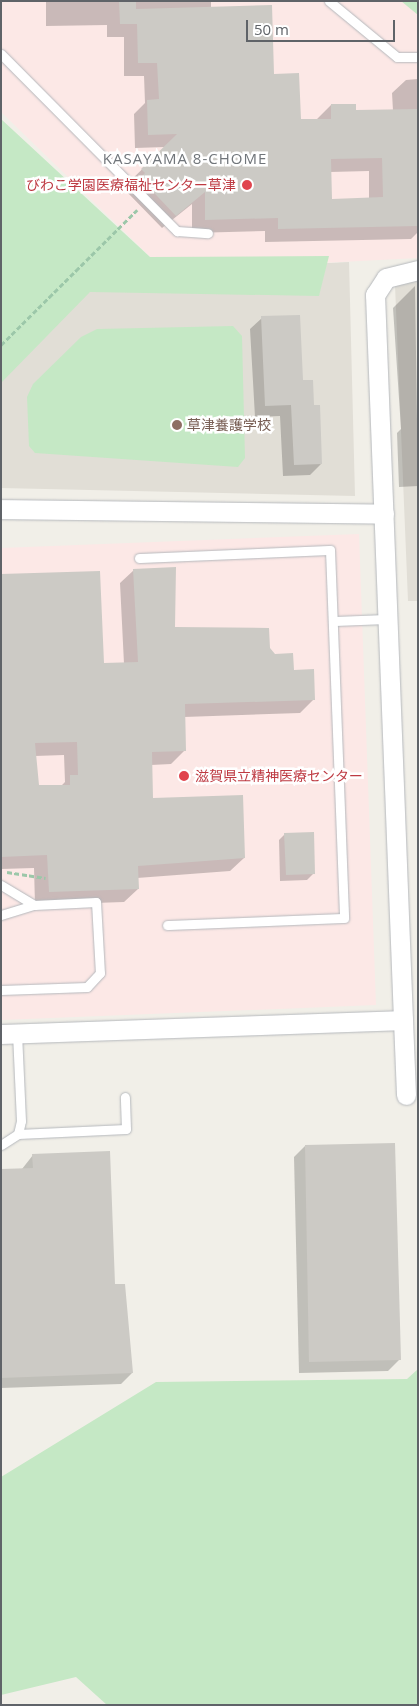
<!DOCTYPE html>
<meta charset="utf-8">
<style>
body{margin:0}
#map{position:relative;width:419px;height:1706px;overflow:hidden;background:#f1efe8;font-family:"Open Sans","Noto Sans JP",sans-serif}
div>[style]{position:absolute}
.education>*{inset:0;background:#e1ded6}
.medical>*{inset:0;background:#fce8e6}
.green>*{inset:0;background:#c5e8c5}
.shadow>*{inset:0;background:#0003}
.building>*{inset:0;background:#cccac5}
.path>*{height:3px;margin-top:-1.5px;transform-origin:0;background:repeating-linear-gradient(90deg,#9cc7a9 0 5px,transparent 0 7.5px)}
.roads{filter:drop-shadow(0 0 1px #b5b8bc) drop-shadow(0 0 1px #b5b8bc)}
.lane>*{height:9px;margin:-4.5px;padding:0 4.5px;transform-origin:4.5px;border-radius:4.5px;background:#fff}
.street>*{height:19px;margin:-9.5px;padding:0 9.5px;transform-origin:9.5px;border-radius:9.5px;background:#fff}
.dots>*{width:14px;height:14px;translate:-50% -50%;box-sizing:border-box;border:2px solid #fff;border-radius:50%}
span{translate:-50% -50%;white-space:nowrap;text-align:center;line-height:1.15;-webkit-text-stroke:5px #fff;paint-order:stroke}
.health-label{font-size:14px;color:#be3a42}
.right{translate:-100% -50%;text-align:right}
.left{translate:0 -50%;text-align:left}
.education-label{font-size:14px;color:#785e54}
.neighbourhood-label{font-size:15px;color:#70757a;letter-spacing:1px}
.frame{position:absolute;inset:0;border:2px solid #5f6368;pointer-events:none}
.scale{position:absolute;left:246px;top:20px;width:149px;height:22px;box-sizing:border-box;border:2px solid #5f6368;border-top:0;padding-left:6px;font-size:15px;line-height:18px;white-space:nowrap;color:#5f6368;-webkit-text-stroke:4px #fff;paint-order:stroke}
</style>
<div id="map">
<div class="education">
<div style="clip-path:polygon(349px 262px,355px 496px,1px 488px,1px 361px,84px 283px,165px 271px)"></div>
<div style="clip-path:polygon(408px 280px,418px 280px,418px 601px,408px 601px,395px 285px)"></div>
</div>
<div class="medical">
<div style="clip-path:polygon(1px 1px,418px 1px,418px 258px,165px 271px,1px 112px)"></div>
<div style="clip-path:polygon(359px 534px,376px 1005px,1px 1020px,1px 548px)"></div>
</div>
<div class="green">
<div style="clip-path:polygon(401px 1px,418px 1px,418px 15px)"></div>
<div style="clip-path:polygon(1px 119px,150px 257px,329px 256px,319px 296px,90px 292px,1px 383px)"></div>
<div style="clip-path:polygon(233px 326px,242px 336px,245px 458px,238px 467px,35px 453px,29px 446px,27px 397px,33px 384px,81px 337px,97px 329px)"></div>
<div style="clip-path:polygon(418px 1369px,418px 1705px,107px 1705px,76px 1677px,1px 1695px,1px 1477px,156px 1382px,407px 1379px)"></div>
</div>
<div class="shadow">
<div style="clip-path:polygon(evenodd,46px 1px,211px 1px,211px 8px,272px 75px,300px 121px,317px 119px,331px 105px,355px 112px,393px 111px,392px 93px,406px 80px,418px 79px,418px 232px,411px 239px,265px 242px,265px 231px,192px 233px,192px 204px,162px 228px,127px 192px,132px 187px,128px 183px,165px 147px,135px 148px,134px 114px,145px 103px,144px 76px,124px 76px,124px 37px,107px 37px,107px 25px,46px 26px,46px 1px,369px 171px,369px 199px,330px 200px,330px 172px,369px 171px)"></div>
<div style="clip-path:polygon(415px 286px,418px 486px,399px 487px,397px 433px,401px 429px,393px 308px)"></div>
<div style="clip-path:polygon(262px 318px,313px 406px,321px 464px,310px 475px,283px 476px,280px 416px,255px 417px,250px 329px)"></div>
<div style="clip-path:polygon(evenodd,1px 566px,2px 576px,103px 665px,124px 664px,120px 583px,134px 570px,174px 629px,269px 649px,314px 699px,300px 713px,184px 717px,185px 750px,171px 764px,151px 765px,152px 800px,244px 858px,230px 871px,137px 878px,138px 889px,124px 902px,35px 905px,34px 868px,1px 869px,1px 566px,64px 755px,65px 782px,60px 787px,38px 787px,35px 756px,64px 755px)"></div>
<div style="clip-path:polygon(285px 834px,313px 874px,307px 880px,280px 881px,279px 840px)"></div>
<div style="clip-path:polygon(305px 1146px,399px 1360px,388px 1371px,299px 1373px,294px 1157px)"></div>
<div style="clip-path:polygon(33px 1155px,114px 1285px,132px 1373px,121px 1384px,1px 1388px,1px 1170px,22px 1169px)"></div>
</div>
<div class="building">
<div style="clip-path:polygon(evenodd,119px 1px,136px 1px,136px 9px,272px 5px,274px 74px,299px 73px,301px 119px,331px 119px,331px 104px,356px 104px,356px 110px,418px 109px,418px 226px,278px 229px,278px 218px,205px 220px,205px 192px,176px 216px,140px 178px,145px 173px,141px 169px,177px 134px,148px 135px,147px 100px,159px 99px,157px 63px,138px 63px,137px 24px,120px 24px,119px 1px,382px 158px,383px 197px,332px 199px,331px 159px,382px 158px)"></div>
<div style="clip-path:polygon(300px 315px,303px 380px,313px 380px,314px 405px,320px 405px,322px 464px,294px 465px,291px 405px,265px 406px,261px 316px)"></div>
<div style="clip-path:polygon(evenodd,176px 567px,175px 627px,269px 628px,270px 648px,275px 654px,293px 653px,294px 670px,314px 669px,315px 700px,185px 704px,186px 751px,152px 752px,153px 798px,243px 795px,245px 858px,138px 866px,139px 889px,49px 892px,47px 855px,1px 857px,1px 574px,100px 571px,104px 663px,138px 662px,133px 569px,176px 567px,77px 742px,78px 775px,70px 775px,70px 785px,39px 785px,35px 743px,77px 742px)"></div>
<div style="clip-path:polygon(314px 832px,315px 874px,286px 875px,284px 833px)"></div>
<div style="clip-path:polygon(395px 1143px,401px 1360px,309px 1362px,305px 1145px)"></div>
<div style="clip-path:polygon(110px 1151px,115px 1284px,125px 1284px,133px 1373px,1px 1378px,1px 1169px,33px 1168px,32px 1154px)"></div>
</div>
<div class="path">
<div style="left:1px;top:345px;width:192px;rotate:-44.8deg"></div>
<div style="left:7px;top:872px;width:39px;rotate:9deg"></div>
</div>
<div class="roads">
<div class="lane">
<div style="left:329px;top:1px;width:88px;rotate:39.5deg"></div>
<div style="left:397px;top:57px;width:21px"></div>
<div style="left:1px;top:54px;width:250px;rotate:45.2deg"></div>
<div style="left:177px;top:231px;width:31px;rotate:4deg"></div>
<div style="left:139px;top:558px;width:191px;rotate:-2.4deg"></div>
<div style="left:330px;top:550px;width:368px;rotate:87.8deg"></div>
<div style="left:344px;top:918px;width:177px;rotate:177.7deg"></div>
<div style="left:333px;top:621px;width:55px;rotate:-2.1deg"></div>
<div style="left:1px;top:885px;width:39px;rotate:31deg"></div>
<div style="left:1px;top:915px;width:34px;rotate:-17deg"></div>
<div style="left:34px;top:905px;width:62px;rotate:-2.8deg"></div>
<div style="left:96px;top:902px;width:71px;rotate:86.8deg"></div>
<div style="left:100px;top:973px;width:19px;rotate:133deg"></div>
<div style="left:87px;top:987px;width:86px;rotate:178deg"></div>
<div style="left:18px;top:1134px;width:108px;rotate:-2.7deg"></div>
<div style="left:126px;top:1129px;width:32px;rotate:-92deg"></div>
<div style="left:1px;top:1145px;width:20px;rotate:-33deg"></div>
<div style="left:18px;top:1134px;width:13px;rotate:-77deg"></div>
<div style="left:21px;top:1121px;width:88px;rotate:-92.6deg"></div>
</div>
<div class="street">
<div style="left:1px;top:509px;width:383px;rotate:0.7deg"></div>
<div style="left:403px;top:1020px;width:75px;rotate:87.7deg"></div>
<div style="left:1px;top:1034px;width:402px;rotate:-2deg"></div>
<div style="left:403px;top:1020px;width:726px;rotate:-92.21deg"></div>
<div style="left:375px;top:295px;width:20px;rotate:-57deg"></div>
<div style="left:386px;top:278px;width:33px;rotate:-14deg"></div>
</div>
</div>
<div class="dots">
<div style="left:247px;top:185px;background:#e0444e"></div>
<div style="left:177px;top:425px;background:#8d6e63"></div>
<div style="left:184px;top:776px;background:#e0444e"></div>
</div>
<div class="health-label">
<span class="right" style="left:236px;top:185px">びわこ学園医療福祉センター草津</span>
<span class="left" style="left:195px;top:776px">滋賀県立精神医療センター</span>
</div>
<div class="education-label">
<span class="left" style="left:187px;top:425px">草津養護学校</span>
</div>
<div class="neighbourhood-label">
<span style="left:185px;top:159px">KASAYAMA 8-CHOME</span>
</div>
<div class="frame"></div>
<div class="scale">50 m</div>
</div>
